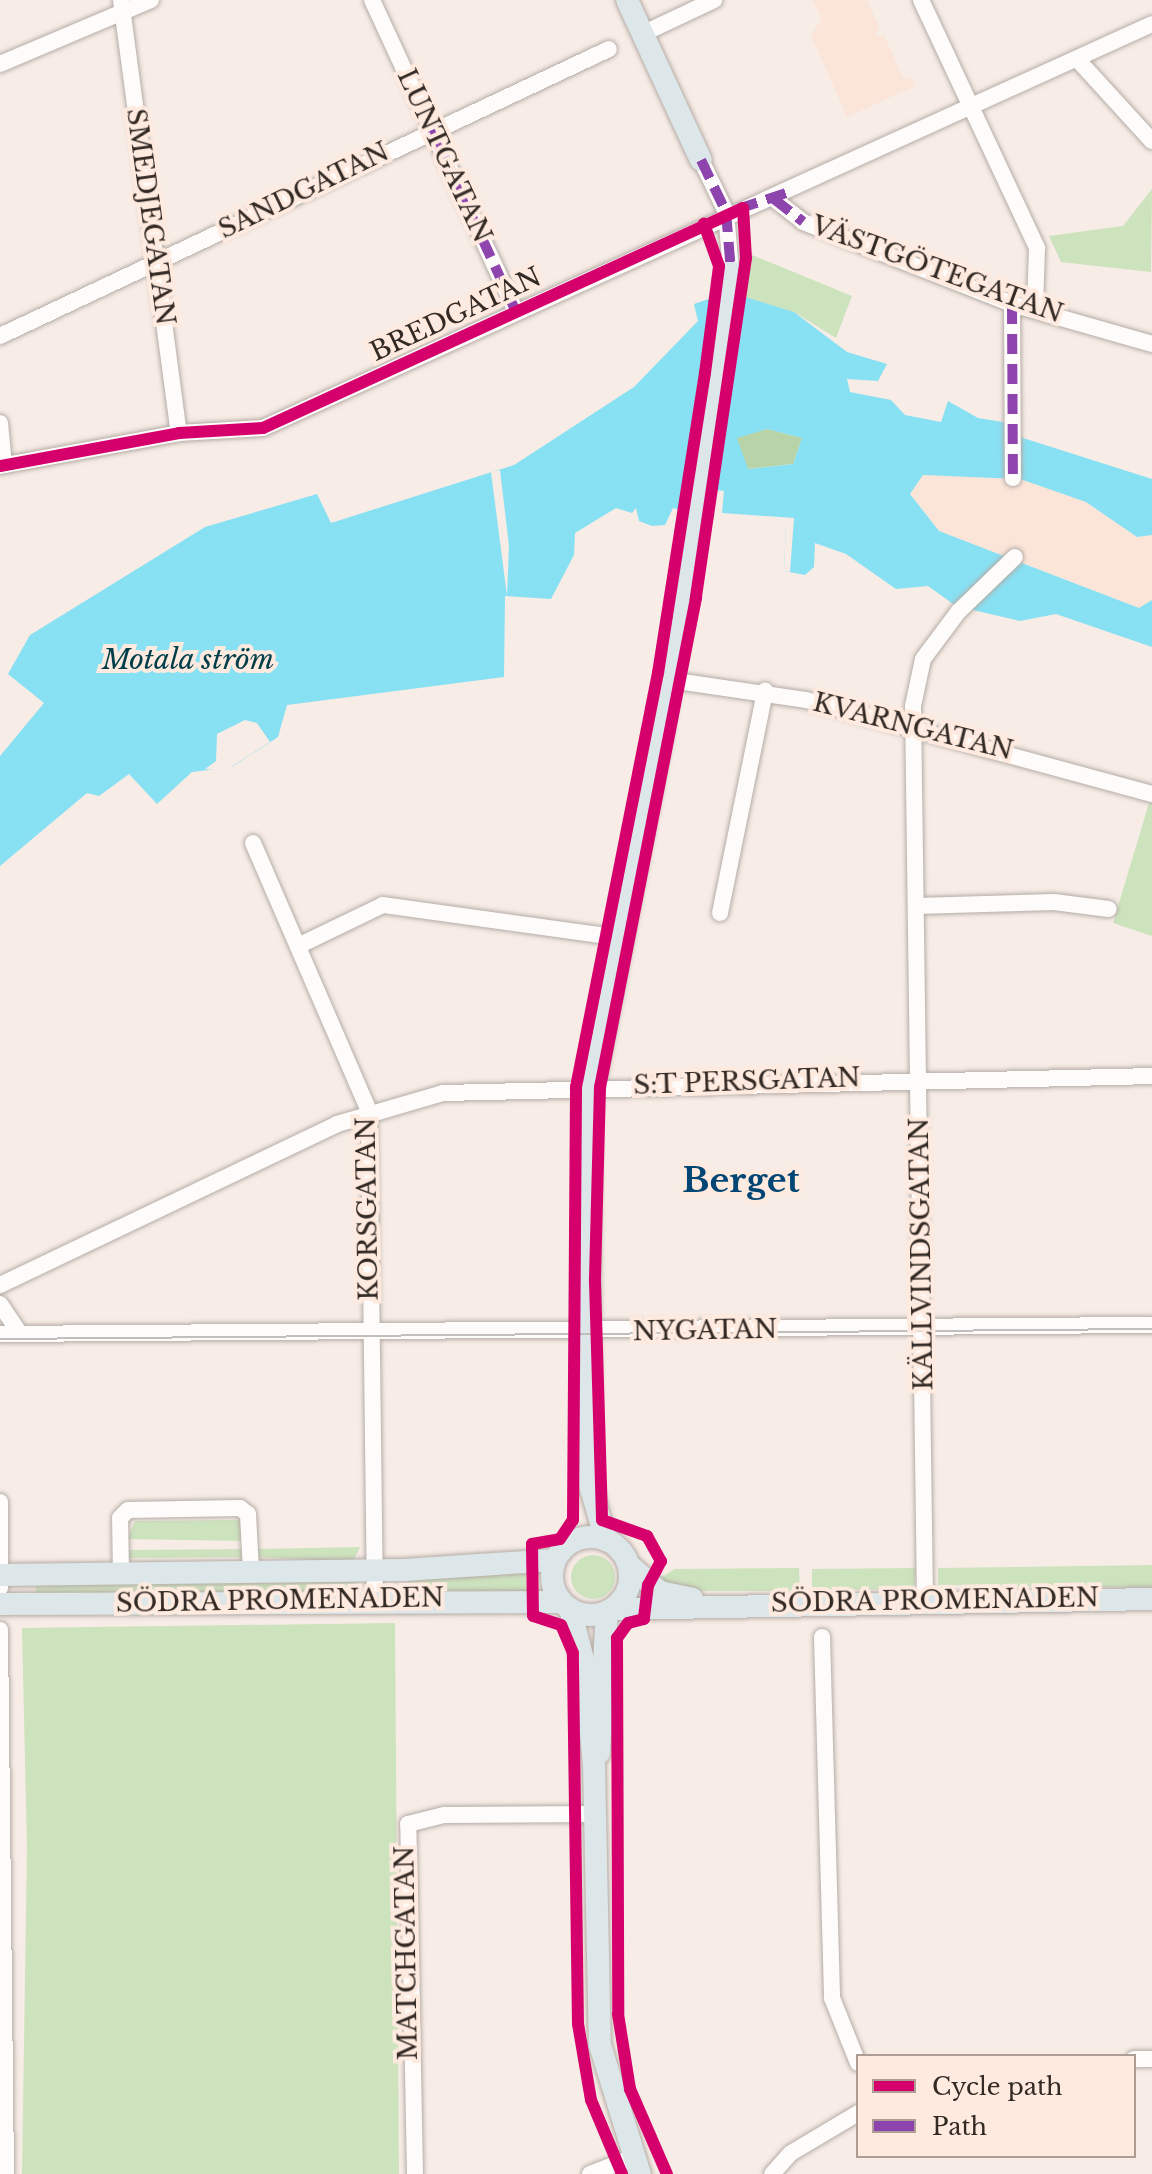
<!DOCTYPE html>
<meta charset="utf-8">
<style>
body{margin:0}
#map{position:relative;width:1152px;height:2174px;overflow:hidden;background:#f7ece6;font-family:"Libre Baskerville",serif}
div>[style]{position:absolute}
.built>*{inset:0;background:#fbe4d8}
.green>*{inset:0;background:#cde3be}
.round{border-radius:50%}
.forest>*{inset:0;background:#b8d3a7}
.water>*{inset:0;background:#88e0f3}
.pier>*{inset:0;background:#f7ece6}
.roads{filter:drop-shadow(0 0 2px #b5aca6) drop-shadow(0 0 2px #b5aca6)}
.minor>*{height:16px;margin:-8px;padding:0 8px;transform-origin:8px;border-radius:8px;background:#fefcfb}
.major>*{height:22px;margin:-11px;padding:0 11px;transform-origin:11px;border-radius:11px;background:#dde6e8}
.major>.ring{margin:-11px;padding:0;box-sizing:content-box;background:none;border:22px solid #dde6e8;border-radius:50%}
.tram>*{height:2px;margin:-1px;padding:0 1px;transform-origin:1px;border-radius:1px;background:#c1bebc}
.quiet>*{height:10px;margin-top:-5px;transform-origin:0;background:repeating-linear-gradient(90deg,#8e44ad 0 20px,transparent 0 30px)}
.cycleway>*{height:12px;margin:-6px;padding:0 6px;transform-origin:6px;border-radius:6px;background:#d6006c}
span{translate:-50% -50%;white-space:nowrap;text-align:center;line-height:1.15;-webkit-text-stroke:8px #feeadf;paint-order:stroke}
.street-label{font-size:26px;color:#332a25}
.water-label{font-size:28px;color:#003e4a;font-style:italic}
.district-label{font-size:34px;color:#004574;font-weight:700}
.legend{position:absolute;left:856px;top:2054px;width:280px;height:104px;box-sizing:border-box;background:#feeadf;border:2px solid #ad9d95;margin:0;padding:10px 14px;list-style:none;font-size:24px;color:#332a25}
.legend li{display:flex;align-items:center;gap:16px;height:40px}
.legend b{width:40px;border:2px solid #ad9d95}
</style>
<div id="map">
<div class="built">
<div style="clip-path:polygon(813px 0,867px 0,879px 26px,876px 37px,884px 35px,904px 80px,911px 77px,915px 86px,847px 117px,811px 35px,822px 19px)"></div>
<div style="clip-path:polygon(922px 475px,1021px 479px,1086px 502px,1137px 537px,1152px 535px,1152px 600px,1139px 608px,939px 531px,910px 494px)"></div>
</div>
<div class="green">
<div style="clip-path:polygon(1152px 189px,1151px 272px,1061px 262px,1049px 236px,1123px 226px)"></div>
<div style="clip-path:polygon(752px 255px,852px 296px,836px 338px,794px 312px,745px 299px)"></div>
<div style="clip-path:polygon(1152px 793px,1152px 936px,1113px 923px)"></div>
<div style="clip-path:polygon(240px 1520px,242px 1541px,127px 1539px,135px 1521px)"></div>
<div style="clip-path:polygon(360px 1547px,353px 1562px,258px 1557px,258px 1549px)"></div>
<div style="clip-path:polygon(245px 1549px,245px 1557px,128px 1558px,128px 1550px)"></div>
<div class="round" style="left:571px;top:1555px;width:44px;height:44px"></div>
<div style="clip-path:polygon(1152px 1565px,1152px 1588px,938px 1585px,938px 1568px)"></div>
<div style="clip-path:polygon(799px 1568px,800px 1591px,687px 1591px,657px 1580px,675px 1569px)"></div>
<div style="clip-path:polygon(916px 1568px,914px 1589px,812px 1590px,812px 1569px)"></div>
<div style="clip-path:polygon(526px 1574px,527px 1594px,408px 1593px,408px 1576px)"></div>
<div style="clip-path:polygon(356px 1575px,355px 1595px,36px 1599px,36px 1580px)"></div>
<div style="clip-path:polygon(395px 1623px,399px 2174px,22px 2174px,27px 1849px,22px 1628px)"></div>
</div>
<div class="forest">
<div style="clip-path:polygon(767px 429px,802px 438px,793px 464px,747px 469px,736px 438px)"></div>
</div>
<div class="water">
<div style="clip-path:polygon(evenodd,729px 292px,794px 312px,847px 352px,887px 364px,878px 381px,847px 379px,850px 392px,891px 400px,905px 415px,941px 422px,948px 401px,978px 418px,1003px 422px,1023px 438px,1152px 479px,1152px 535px,1137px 537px,1086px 502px,1020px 479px,923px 475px,910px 494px,939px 531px,1139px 608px,1152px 600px,1152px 647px,1056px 614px,1020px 621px,956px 606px,928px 586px,896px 589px,846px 554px,815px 543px,814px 567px,805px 575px,784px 571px,786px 524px,713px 521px,673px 508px,665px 525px,652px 526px,639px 521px,636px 508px,632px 513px,616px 508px,575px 533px,574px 555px,551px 599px,505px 596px,504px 677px,287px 705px,278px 737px,232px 767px,192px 772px,157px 804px,129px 774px,99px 796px,87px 793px,0 866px,0 756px,44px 703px,8px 674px,30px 635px,205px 527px,317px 494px,331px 523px,514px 465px,634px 387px,698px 321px,694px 304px,729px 292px,767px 429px,802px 438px,793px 464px,748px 469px,737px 438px,767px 429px)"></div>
</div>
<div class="pier">
<div style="clip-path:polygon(729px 288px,745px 295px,716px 490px,724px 491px,722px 513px,794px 518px,790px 572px,784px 571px,786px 524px,711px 524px,678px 516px,711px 294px)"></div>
<div style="clip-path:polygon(500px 470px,509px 546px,507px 596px,491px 472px)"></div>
<div style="clip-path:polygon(245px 720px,257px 723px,270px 742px,225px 771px,205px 769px,216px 761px,217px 734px)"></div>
</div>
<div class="roads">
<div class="minor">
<div style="left:121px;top:0;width:437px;rotate:82.4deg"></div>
<div style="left:372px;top:0;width:344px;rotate:65.2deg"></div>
<div style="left:921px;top:0;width:274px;rotate:64.9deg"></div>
<div style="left:1037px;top:248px;width:61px;rotate:91.9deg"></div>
<div style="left:642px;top:34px;width:80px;rotate:-25.3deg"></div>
<div style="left:1077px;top:59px;width:111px;rotate:47.6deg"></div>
<div style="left:0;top:64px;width:164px;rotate:-23deg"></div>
<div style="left:701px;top:160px;width:58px;rotate:64.3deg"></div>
<div style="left:726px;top:212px;width:59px;rotate:85.2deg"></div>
<div style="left:774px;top:199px;width:37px;rotate:38deg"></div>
<div style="left:803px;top:222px;width:225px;rotate:21.4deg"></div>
<div style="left:1012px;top:304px;width:146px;rotate:15.9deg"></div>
<div style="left:1012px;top:304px;width:174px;rotate:89.7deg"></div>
<div style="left:0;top:336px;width:673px;rotate:-25.23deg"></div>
<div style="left:0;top:423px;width:42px;rotate:84.6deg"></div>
<div style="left:0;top:466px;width:182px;rotate:-10.4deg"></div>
<div style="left:179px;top:433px;width:84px;rotate:-3.4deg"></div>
<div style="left:263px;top:428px;width:976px;rotate:-24.44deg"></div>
<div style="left:670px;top:680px;width:137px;rotate:8.4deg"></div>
<div style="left:806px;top:700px;width:359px;rotate:15.2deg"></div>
<div style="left:253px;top:843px;width:292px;rotate:66.6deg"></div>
<div style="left:369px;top:1111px;width:488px;rotate:89.3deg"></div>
<div style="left:917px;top:906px;width:137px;rotate:-1.7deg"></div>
<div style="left:1054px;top:902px;width:55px;rotate:7.3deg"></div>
<div style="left:720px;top:913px;width:227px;rotate:-78.5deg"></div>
<div style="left:298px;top:946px;width:94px;rotate:-25.8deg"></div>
<div style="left:383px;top:905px;width:239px;rotate:7.9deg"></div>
<div style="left:0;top:1285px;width:373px;rotate:-25.5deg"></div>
<div style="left:337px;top:1124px;width:110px;rotate:-16.3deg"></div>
<div style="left:443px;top:1093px;width:709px;rotate:-1.37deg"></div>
<div style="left:0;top:1304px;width:34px;rotate:56deg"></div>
<div style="left:0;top:1334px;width:1152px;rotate:-0.45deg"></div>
<div style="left:0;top:1502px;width:86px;rotate:90deg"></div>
<div style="left:121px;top:1573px;width:55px;rotate:-91deg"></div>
<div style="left:120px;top:1518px;width:11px;rotate:-45deg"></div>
<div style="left:128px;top:1510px;width:112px;rotate:-1deg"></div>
<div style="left:240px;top:1508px;width:10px;rotate:37deg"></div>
<div style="left:248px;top:1514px;width:58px;rotate:87deg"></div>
<div style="left:925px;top:1601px;width:895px;rotate:-90.77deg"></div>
<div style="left:913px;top:706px;width:48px;rotate:-78deg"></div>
<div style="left:923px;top:659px;width:59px;rotate:-53.3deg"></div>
<div style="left:958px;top:612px;width:79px;rotate:-44deg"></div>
<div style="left:0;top:1630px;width:544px;rotate:89.37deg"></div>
<div style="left:822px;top:1637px;width:361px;rotate:88.4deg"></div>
<div style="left:832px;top:1998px;width:70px;rotate:68.2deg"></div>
<div style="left:1134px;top:2059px;width:18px"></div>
<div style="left:415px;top:2174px;width:350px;rotate:-91.1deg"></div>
<div style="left:408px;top:1824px;width:38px;rotate:-14deg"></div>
<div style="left:445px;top:1815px;width:150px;rotate:-0.4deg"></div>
<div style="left:590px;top:2174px;width:50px;rotate:-21deg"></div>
<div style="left:772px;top:2174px;width:28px;rotate:-48deg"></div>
<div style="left:791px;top:2153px;width:78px;rotate:-30.8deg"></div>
</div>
<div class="major">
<div style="left:627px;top:0;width:176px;rotate:65.2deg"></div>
<div class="ring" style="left:552px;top:1537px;width:56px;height:56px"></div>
<div style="left:606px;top:1540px;width:60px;rotate:-106.3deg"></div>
<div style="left:589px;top:1482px;width:373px;rotate:-90deg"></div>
<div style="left:589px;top:1109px;width:375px;rotate:-79.1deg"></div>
<div style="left:660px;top:741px;width:475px;rotate:-81.4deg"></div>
<div style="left:629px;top:1565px;width:41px;rotate:41.1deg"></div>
<div style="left:660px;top:1592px;width:33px;rotate:12deg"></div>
<div style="left:0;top:1575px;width:404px;rotate:-0.7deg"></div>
<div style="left:404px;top:1570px;width:151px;rotate:-3.8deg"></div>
<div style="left:0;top:1604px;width:561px;rotate:-0.2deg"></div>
<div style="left:570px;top:1609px;width:56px;rotate:75.5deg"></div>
<div style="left:584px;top:1663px;width:102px;rotate:84.4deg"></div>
<div style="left:594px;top:1765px;width:280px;rotate:88.8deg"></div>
<div style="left:600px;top:2045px;width:135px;rotate:72.8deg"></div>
<div style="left:613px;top:1609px;width:539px;rotate:-1.06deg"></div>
<div style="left:599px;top:1753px;width:141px;rotate:-86.8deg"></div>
</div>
</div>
<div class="tram">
<div style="left:0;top:1339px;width:1152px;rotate:-0.5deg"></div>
</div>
<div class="quiet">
<div style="left:432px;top:130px;width:200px;rotate:65.2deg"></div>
<div style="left:701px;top:160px;width:58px;rotate:64.3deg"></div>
<div style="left:726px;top:212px;width:59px;rotate:85.2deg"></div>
<div style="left:774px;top:199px;width:37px;rotate:38deg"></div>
<div style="left:738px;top:209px;width:57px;rotate:-18.4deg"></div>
<div style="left:1012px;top:304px;width:174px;rotate:89.7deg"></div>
</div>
<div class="cycleway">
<div style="left:0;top:466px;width:182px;rotate:-10.4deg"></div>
<div style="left:179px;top:433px;width:84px;rotate:-3.4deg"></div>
<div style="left:263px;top:428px;width:528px;rotate:-24.62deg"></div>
<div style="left:743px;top:208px;width:50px;rotate:86.6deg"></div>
<div style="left:746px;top:258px;width:344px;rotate:98.4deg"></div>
<div style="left:696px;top:598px;width:498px;rotate:101.1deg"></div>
<div style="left:600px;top:1087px;width:195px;rotate:91.5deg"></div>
<div style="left:595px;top:1282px;width:238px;rotate:88.3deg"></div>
<div style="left:602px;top:1520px;width:48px;rotate:19.6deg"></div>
<div style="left:647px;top:1536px;width:29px;rotate:61deg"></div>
<div style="left:661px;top:1561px;width:27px;rotate:118deg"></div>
<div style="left:648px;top:1585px;width:34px;rotate:97deg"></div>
<div style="left:644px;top:1619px;width:16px;rotate:166deg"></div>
<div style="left:628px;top:1623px;width:19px;rotate:126deg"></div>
<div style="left:617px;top:1638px;width:376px;rotate:89.8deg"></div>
<div style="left:618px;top:2014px;width:76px;rotate:80.9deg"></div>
<div style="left:630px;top:2089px;width:93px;rotate:66.5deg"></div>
<div style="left:622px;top:2174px;width:80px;rotate:-112.7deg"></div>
<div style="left:591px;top:2100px;width:77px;rotate:-99.7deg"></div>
<div style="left:578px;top:2024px;width:371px;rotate:-90.8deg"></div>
<div style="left:573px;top:1653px;width:30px;rotate:-113deg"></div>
<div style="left:561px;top:1625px;width:29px;rotate:-162deg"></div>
<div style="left:533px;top:1616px;width:72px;rotate:-90.8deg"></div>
<div style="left:532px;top:1544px;width:28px;rotate:-10deg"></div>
<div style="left:560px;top:1539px;width:23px;rotate:-56deg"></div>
<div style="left:573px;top:1520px;width:433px;rotate:-89.6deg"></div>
<div style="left:576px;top:1087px;width:422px;rotate:-78.8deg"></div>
<div style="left:658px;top:673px;width:304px;rotate:-81.1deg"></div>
<div style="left:705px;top:373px;width:108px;rotate:-82.5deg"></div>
<div style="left:719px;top:266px;width:45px;rotate:-109.7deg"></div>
</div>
<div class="street-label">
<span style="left:444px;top:156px;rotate:65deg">LUNTGATAN</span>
<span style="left:304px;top:191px;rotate:-26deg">SANDGATAN</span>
<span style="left:150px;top:217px;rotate:82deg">SMEDJEGATAN</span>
<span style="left:937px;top:270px;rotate:20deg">VÄSTGÖTEGATAN</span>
<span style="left:456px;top:315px;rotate:-25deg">BREDGATAN</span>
<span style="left:913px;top:727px;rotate:14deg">KVARNGATAN</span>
<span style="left:747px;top:1082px;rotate:-2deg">S:T PERSGATAN</span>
<span style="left:368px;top:1209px;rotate:-91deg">KORSGATAN</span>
<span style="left:922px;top:1254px;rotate:-91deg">KÄLLVINDSGATAN</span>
<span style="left:705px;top:1331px;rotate:-1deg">NYGATAN</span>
<span style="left:280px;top:1601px;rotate:-1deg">SÖDRA PROMENADEN</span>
<span style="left:935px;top:1601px;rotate:-1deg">SÖDRA PROMENADEN</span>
<span style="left:407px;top:1953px;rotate:-91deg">MATCHGATAN</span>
</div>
<div class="water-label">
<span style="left:188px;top:660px">Motala ström</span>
</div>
<div class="district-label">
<span style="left:741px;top:1181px">Berget</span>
</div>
<ul class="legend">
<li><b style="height:10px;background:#d6006c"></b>Cycle path</li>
<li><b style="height:10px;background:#8e44ad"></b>Path</li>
</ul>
</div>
